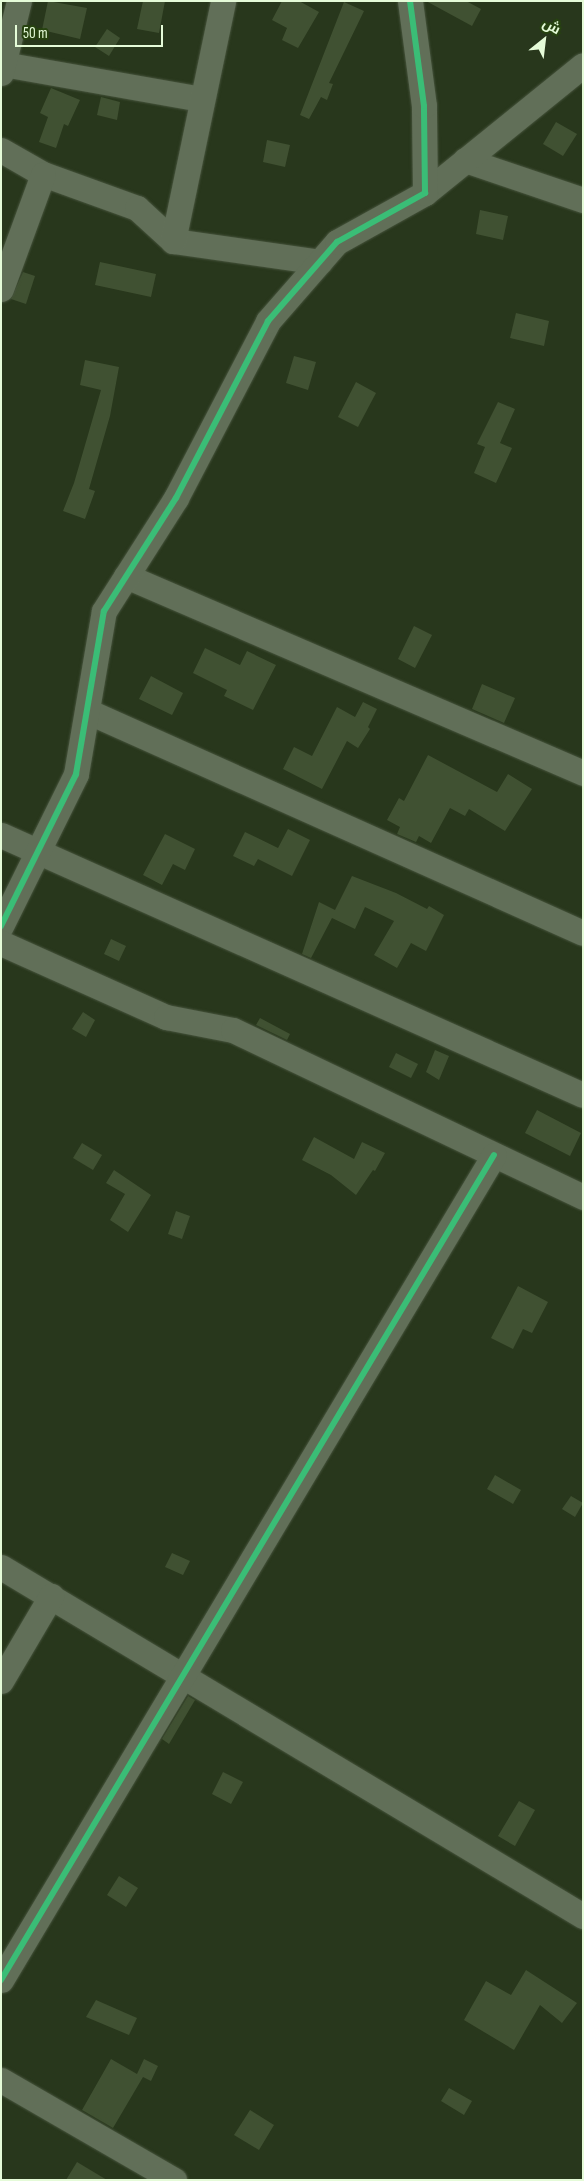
<!DOCTYPE html>
<meta charset="utf-8">
<style>
body{margin:0}
#map{position:relative;width:584px;height:2181px;overflow:hidden;background:#28371c;font-family:"Sofia Sans Condensed",Cairo,sans-serif}
div>[style]{position:absolute}
.building>*{inset:0;background:#405132}
.roads{filter:drop-shadow(0 0 1px #46533c) drop-shadow(0 0 1px #46533c)}
.minor>*{height:25px;margin:-12.5px;padding:0 12.5px;transform-origin:12.5px;border-radius:12.5px;background:#616f58}
.cycleway>*{height:6px;margin:-3px;padding:0 3px;transform-origin:3px;border-radius:3px;background:#3abd76}
span{translate:-50% -50%;white-space:nowrap;text-align:center;line-height:1.15;-webkit-text-stroke:4px #274310;paint-order:stroke}
.frame{position:absolute;inset:0;border:2px solid #e5fbd8;pointer-events:none}
.north{position:absolute;left:519px;top:15px;width:50px;height:50px;-webkit-text-stroke:4px #274310;paint-order:stroke;rotate:29deg;font-size:14px;font-weight:700;line-height:20px;text-align:center;color:#e5fbd8}
.north::after{content:'';display:block;margin:auto;width:18px;height:22px;background:#e5fbd8;clip-path:polygon(50% 0,100% 100%,50% 72%,0 100%)}
.scale{position:absolute;left:15px;top:25px;width:148px;height:22px;box-sizing:border-box;border:2px solid #e5fbd8;border-top:0;padding-left:6px;font-size:15px;line-height:18px;white-space:nowrap;color:#e5fbd8;-webkit-text-stroke:4px #274310;paint-order:stroke}
</style>
<div id="map">
<div class="building">
<div style="clip-path:polygon(48px 1px,87px 8px,80px 39px,42px 30px)"></div>
<div style="clip-path:polygon(143px 1px,165px 1px,159px 33px,137px 29px)"></div>
<div style="clip-path:polygon(282px 1px,299px 1px,319px 12px,298px 48px,282px 40px,287px 28px,272px 20px)"></div>
<div style="clip-path:polygon(426px 1px,466px 1px,481px 9px,472px 26px)"></div>
<div style="clip-path:polygon(344px 2px,364px 11px,329px 83px,333px 84px,327px 100px,321px 97px,309px 119px,300px 115px)"></div>
<div style="clip-path:polygon(107px 29px,120px 38px,109px 56px,95px 47px)"></div>
<div style="clip-path:polygon(51px 88px,80px 100px,68px 126px,64px 124px,56px 148px,39px 142px,48px 117px,40px 113px)"></div>
<div style="clip-path:polygon(101px 97px,120px 102px,117px 120px,97px 115px)"></div>
<div style="clip-path:polygon(556px 122px,577px 134px,563px 156px,543px 144px)"></div>
<div style="clip-path:polygon(267px 140px,290px 145px,285px 167px,263px 162px)"></div>
<div style="clip-path:polygon(480px 210px,508px 216px,503px 240px,476px 234px)"></div>
<div style="clip-path:polygon(100px 262px,156px 274px,151px 297px,95px 285px)"></div>
<div style="clip-path:polygon(23px 272px,35px 276px,26px 304px,11px 299px)"></div>
<div style="clip-path:polygon(516px 313px,549px 321px,544px 346px,510px 338px)"></div>
<div style="clip-path:polygon(294px 356px,316px 362px,308px 390px,286px 383px)"></div>
<div style="clip-path:polygon(85px 360px,119px 367px,110px 416px,89px 489px,95px 491px,85px 519px,63px 511px,74px 483px,101px 390px,80px 385px)"></div>
<div style="clip-path:polygon(356px 382px,376px 393px,358px 427px,338px 417px)"></div>
<div style="clip-path:polygon(498px 402px,515px 409px,500px 443px,512px 448px,496px 483px,474px 473px,485px 447px,477px 444px)"></div>
<div style="clip-path:polygon(414px 626px,432px 635px,415px 668px,398px 659px)"></div>
<div style="clip-path:polygon(205px 648px,240px 665px,247px 651px,276px 665px,253px 710px,224px 696px,227px 690px,193px 673px)"></div>
<div style="clip-path:polygon(151px 676px,183px 693px,172px 715px,139px 699px)"></div>
<div style="clip-path:polygon(482px 684px,515px 698px,504px 723px,472px 709px)"></div>
<div style="clip-path:polygon(363px 702px,377px 709px,368px 727px,370px 729px,358px 748px,347px 741px,322px 789px,283px 769px,294px 747px,312px 756px,337px 707px,355px 717px)"></div>
<div style="clip-path:polygon(428px 755px,497px 792px,508px 774px,532px 789px,505px 831px,469px 809px,465px 816px,450px 808px,431px 843px,419px 836px,416px 842px,397px 834px,400px 827px,387px 820px,399px 798px,404px 801px)"></div>
<div style="clip-path:polygon(288px 829px,310px 840px,292px 876px,258px 859px,254px 866px,233px 856px,245px 832px,278px 848px)"></div>
<div style="clip-path:polygon(165px 834px,195px 849px,185px 870px,173px 864px,162px 885px,143px 875px)"></div>
<div style="clip-path:polygon(352px 876px,396px 893px,427px 909px,429px 906px,444px 915px,426px 951px,411px 943px,397px 968px,374px 955px,394px 921px,365px 907px,355px 929px,332px 918px,311px 958px,302px 954px,319px 902px,335px 910px)"></div>
<div style="clip-path:polygon(111px 939px,126px 946px,119px 961px,104px 954px)"></div>
<div style="clip-path:polygon(83px 1012px,95px 1020px,86px 1037px,72px 1029px)"></div>
<div style="clip-path:polygon(260px 1018px,290px 1034px,287px 1040px,256px 1025px)"></div>
<div style="clip-path:polygon(435px 1050px,449px 1056px,439px 1080px,426px 1072px)"></div>
<div style="clip-path:polygon(396px 1053px,418px 1064px,411px 1078px,389px 1067px)"></div>
<div style="clip-path:polygon(537px 1110px,581px 1133px,570px 1156px,525px 1133px)"></div>
<div style="clip-path:polygon(314px 1137px,354px 1159px,362px 1142px,385px 1153px,375px 1171px,373px 1170px,356px 1195px,331px 1175px,302px 1160px)"></div>
<div style="clip-path:polygon(82px 1143px,102px 1155px,93px 1170px,73px 1158px)"></div>
<div style="clip-path:polygon(114px 1170px,151px 1195px,128px 1232px,110px 1220px,125px 1194px,106px 1183px)"></div>
<div style="clip-path:polygon(176px 1211px,190px 1216px,182px 1239px,168px 1234px)"></div>
<div style="clip-path:polygon(518px 1286px,548px 1302px,532px 1333px,523px 1329px,513px 1349px,491px 1338px)"></div>
<div style="clip-path:polygon(495px 1475px,521px 1490px,513px 1504px,487px 1489px)"></div>
<div style="clip-path:polygon(571px 1496px,583px 1503px,575px 1517px,562px 1509px)"></div>
<div style="clip-path:polygon(172px 1553px,190px 1561px,183px 1575px,165px 1567px)"></div>
<div style="clip-path:polygon(188px 1696px,195px 1700px,169px 1744px,162px 1739px)"></div>
<div style="clip-path:polygon(223px 1772px,243px 1782px,231px 1804px,212px 1794px)"></div>
<div style="clip-path:polygon(519px 1801px,535px 1810px,515px 1846px,498px 1836px)"></div>
<div style="clip-path:polygon(119px 1876px,138px 1888px,126px 1907px,107px 1895px)"></div>
<div style="clip-path:polygon(526px 1970px,577px 2003px,562px 2023px,540px 2005px,514px 2050px,464px 2020px,486px 1981px,511px 1995px)"></div>
<div style="clip-path:polygon(96px 2000px,137px 2018px,129px 2035px,86px 2017px)"></div>
<div style="clip-path:polygon(111px 2059px,137px 2074px,144px 2059px,158px 2066px,151px 2081px,143px 2077px,113px 2128px,82px 2110px)"></div>
<div style="clip-path:polygon(449px 2088px,472px 2101px,464px 2115px,441px 2101px)"></div>
<div style="clip-path:polygon(250px 2110px,274px 2125px,259px 2150px,234px 2135px)"></div>
<div style="clip-path:polygon(77px 2162px,107px 2180px,66px 2180px)"></div>
</div>
<div class="roads">
<div class="minor">
<div style="left:3px;top:64px;width:202px;rotate:10deg"></div>
<div style="left:1px;top:73px;width:74px;rotate:-76deg"></div>
<div style="left:1px;top:150px;width:48px;rotate:29.7deg"></div>
<div style="left:43px;top:174px;width:100px;rotate:19.9deg"></div>
<div style="left:137px;top:208px;width:49px;rotate:42.5deg"></div>
<div style="left:173px;top:241px;width:148px;rotate:8.1deg"></div>
<div style="left:465px;top:160px;width:125px;rotate:18.7deg"></div>
<div style="left:425px;top:193px;width:203px;rotate:-39deg"></div>
<div style="left:173px;top:241px;width:245px;rotate:-78.2deg"></div>
<div style="left:1px;top:289px;width:122px;rotate:-69.9deg"></div>
<div style="left:126px;top:576px;width:498px;rotate:23.3deg"></div>
<div style="left:87px;top:711px;width:543px;rotate:24.11deg"></div>
<div style="left:1px;top:835px;width:637px;rotate:24.07deg"></div>
<div style="left:1px;top:926px;width:169px;rotate:-63.7deg"></div>
<div style="left:76px;top:774px;width:165px;rotate:-80.3deg"></div>
<div style="left:104px;top:611px;width:134px;rotate:-57.5deg"></div>
<div style="left:176px;top:498px;width:199px;rotate:-62.5deg"></div>
<div style="left:268px;top:321px;width:105px;rotate:-48.9deg"></div>
<div style="left:337px;top:242px;width:101px;rotate:-29.1deg"></div>
<div style="left:425px;top:193px;width:87px;rotate:-90.7deg"></div>
<div style="left:424px;top:106px;width:106px;rotate:-97.6deg"></div>
<div style="left:1px;top:943px;width:181px;rotate:24.2deg"></div>
<div style="left:166px;top:1017px;width:68px;rotate:11deg"></div>
<div style="left:233px;top:1030px;width:388px;rotate:25.5deg"></div>
<div style="left:1px;top:1567px;width:679px;rotate:30.95deg"></div>
<div style="left:1px;top:1681px;width:99px;rotate:-59.5deg"></div>
<div style="left:1px;top:1980px;width:961px;rotate:-59.14deg"></div>
<div style="left:1px;top:2080px;width:200px;rotate:30deg"></div>
</div>
</div>
<div class="cycleway">
<div style="left:1px;top:926px;width:169px;rotate:-63.7deg"></div>
<div style="left:76px;top:774px;width:165px;rotate:-80.3deg"></div>
<div style="left:104px;top:611px;width:134px;rotate:-57.5deg"></div>
<div style="left:176px;top:498px;width:199px;rotate:-62.5deg"></div>
<div style="left:268px;top:321px;width:105px;rotate:-48.9deg"></div>
<div style="left:337px;top:242px;width:101px;rotate:-29.1deg"></div>
<div style="left:425px;top:193px;width:87px;rotate:-90.7deg"></div>
<div style="left:424px;top:106px;width:106px;rotate:-97.6deg"></div>
<div style="left:1px;top:1980px;width:961px;rotate:-59.14deg"></div>
</div>
<div class="frame"></div>
<div class="north">ش</div>
<div class="scale">50 m</div>
</div>
